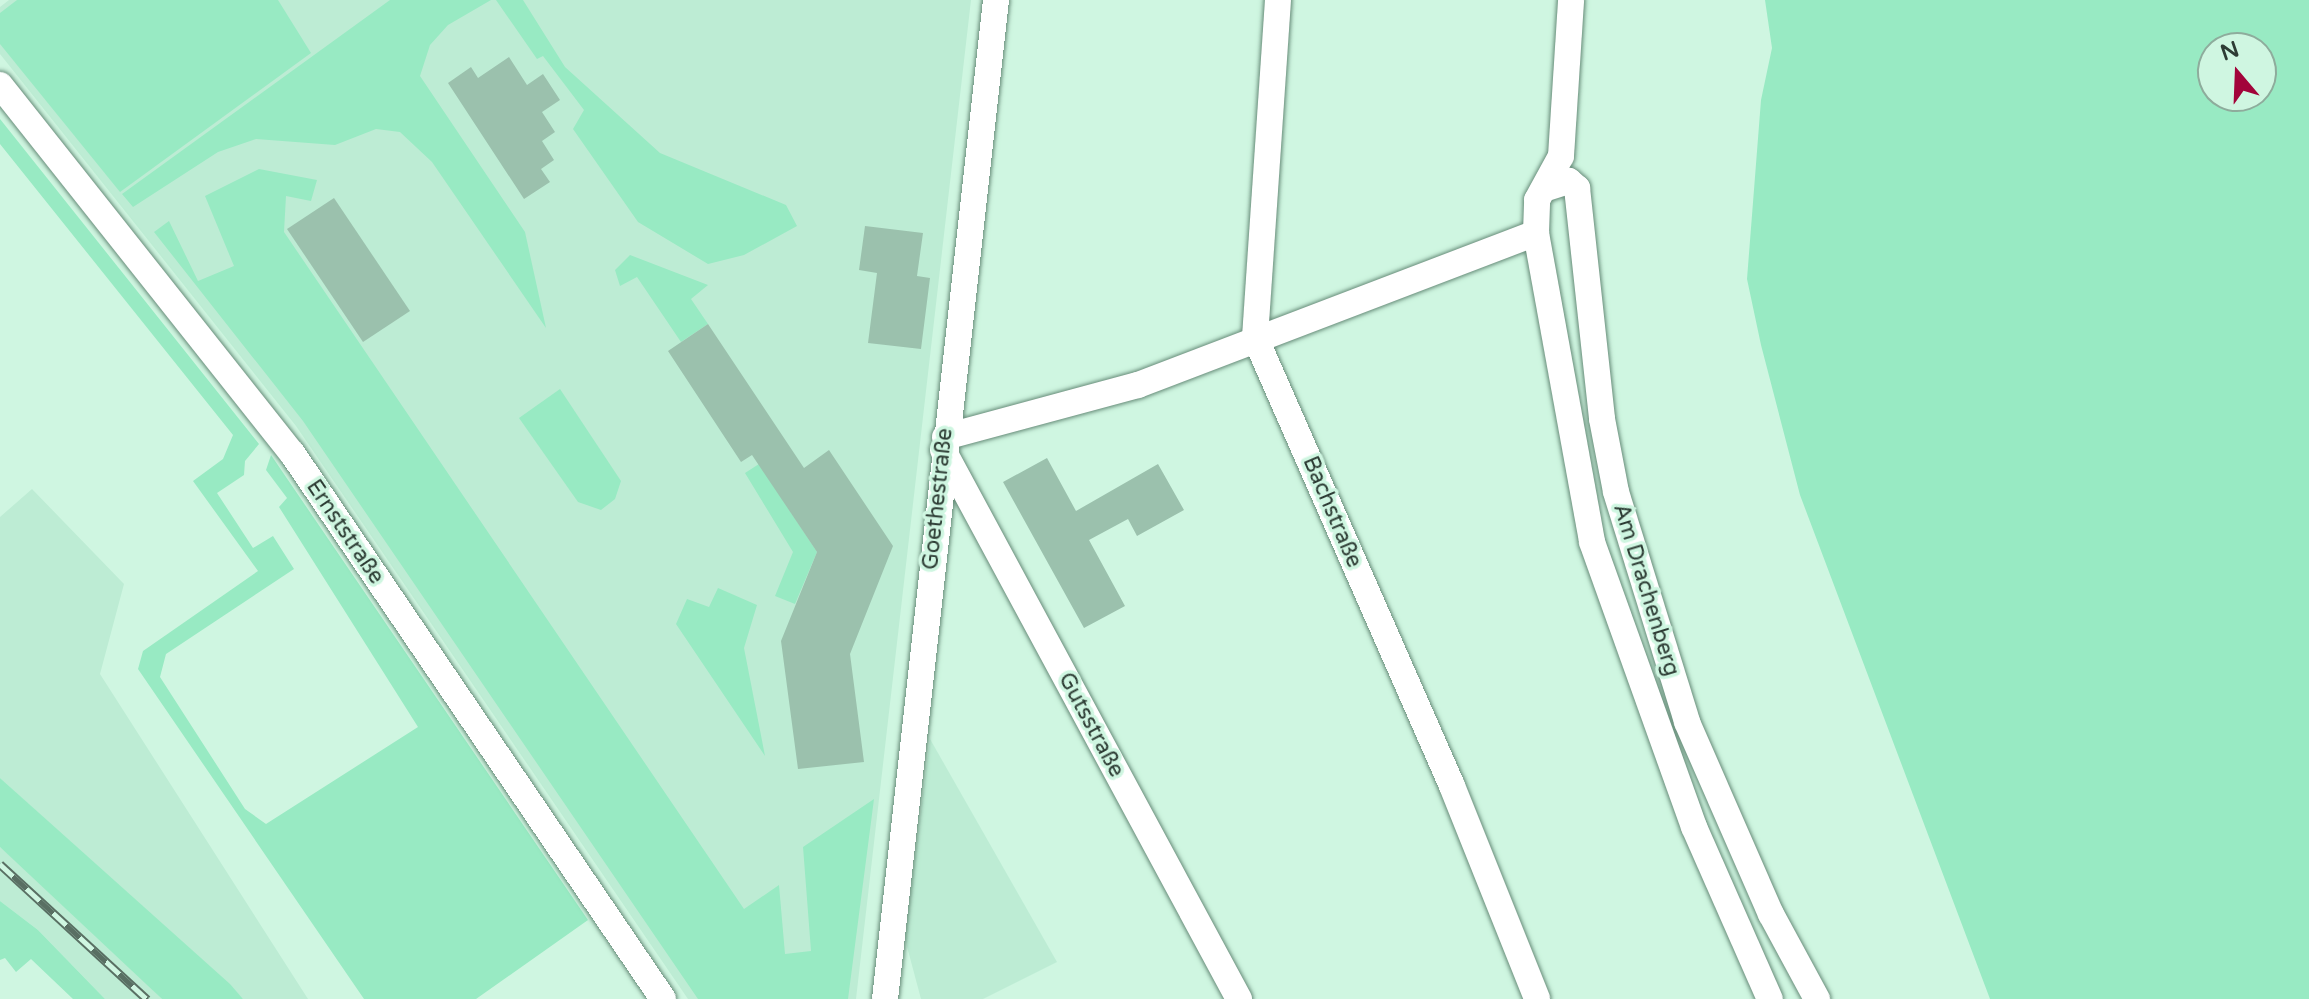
<!DOCTYPE html>
<meta charset="utf-8">
<style>
body{margin:0}
#map{position:relative;width:2309px;height:999px;overflow:hidden;background:#cff6e1;font-family:"Varela Round",sans-serif}
div>[style]{position:absolute}
.built>*{inset:0;background:#bdecd4}
.green>*{inset:0;background:#98eac3}
.building>*{inset:0;background:#9bc1ad}
.roads{filter:drop-shadow(0 0 2px #678c79) drop-shadow(0 0 2px #678c79)}
.minor>*{height:26px;margin:-13px;padding:0 13px;transform-origin:13px;border-radius:13px;background:#fff}
.rail>*{height:9px;margin-top:-4.5px;transform-origin:0;background:repeating-linear-gradient(90deg,#cff6e1 0 18px,#596f63 0 36px);box-sizing:border-box;border-block:2px solid #596f63}
span{translate:-50% -50%;white-space:nowrap;text-align:center;line-height:1.15;-webkit-text-stroke:7px #cff6e1;paint-order:stroke}
.street-label{font-size:22px;color:#2d3c34}
.north{position:absolute;left:2197px;top:32px;width:80px;height:80px;box-sizing:border-box;background:#cff6e1;border:2px solid #8eac9c;border-radius:50%;rotate:341deg;font-size:22px;font-weight:700;line-height:32px;text-align:center;color:#2d3c34}
.north::after{content:'';display:block;margin:auto;width:28px;height:36px;background:#a2043a;clip-path:polygon(50% 0,100% 100%,50% 72%,0 100%)}
</style>
<div id="map">
<div class="built">
<div style="clip-path:polygon(9px 0,971px 0,856px 999px,688px 999px,296px 426px,0 54px,0 7px)"></div>
<div style="clip-path:polygon(32px 489px,124px 584px,100px 674px,308px 999px,243px 999px,0 778px,0 517px)"></div>
<div style="clip-path:polygon(930px 739px,1057px 962px,983px 999px,921px 999px,905px 939px)"></div>
<div style="clip-path:polygon(0 847px,67px 904px,162px 999px,105px 999px,38px 930px,0 901px)"></div>
</div>
<div class="green">
<div style="clip-path:polygon(17px 0,278px 0,311px 53px,120px 192px,0 44px,0 13px)"></div>
<div style="clip-path:polygon(390px 0,491px 0,448px 25px,430px 45px,420px 76px,525px 232px,546px 328px,432px 162px,400px 132px,376px 129px,335px 145px,256px 139px,218px 152px,133px 207px,122px 194px)"></div>
<div style="clip-path:polygon(496px 0,523px 0,565px 67px,660px 153px,786px 205px,797px 226px,744px 255px,708px 264px,638px 222px,573px 129px,584px 110px,543px 56px,537px 59px)"></div>
<div style="clip-path:polygon(evenodd,1765px 0,2309px 0,2309px 999px,1990px 999px,1800px 495px,1761px 345px,1747px 279px,1761px 100px,1772px 48px,1765px 0,2261px 48px,2261px 96px,2213px 96px,2213px 48px,2261px 48px)"></div>
<div style="clip-path:polygon(0 119px,259px 444px,245px 461px,244px 475px,217px 493px,253px 548px,273px 536px,294px 569px,166px 654px,160px 677px,245px 809px,266px 824px,418px 727px,279px 507px,287px 498px,266px 470px,271px 455px,588px 920px,476px 999px,364px 999px,138px 669px,143px 651px,258px 571px,193px 481px,223px 459px,233px 435px,0 144px)"></div>
<div style="clip-path:polygon(259px 169px,317px 180px,311px 201px,286px 196px,284px 232px,744px 909px,779px 885px,785px 954px,811px 951px,803px 847px,874px 799px,848px 999px,698px 999px,303px 421px,154px 232px,169px 221px,198px 281px,234px 266px,205px 196px)"></div>
<div style="clip-path:polygon(630px 255px,708px 285px,691px 299px,708px 324px,681px 342px,637px 277px,620px 286px,615px 270px)"></div>
<div style="clip-path:polygon(560px 389px,621px 481px,615px 499px,601px 510px,578px 502px,519px 418px)"></div>
<div style="clip-path:polygon(759px 464px,817px 552px,795px 604px,775px 596px,793px 552px,745px 473px)"></div>
<div style="clip-path:polygon(718px 588px,757px 605px,744px 648px,765px 756px,676px 624px,687px 599px,709px 607px)"></div>
<div style="clip-path:polygon(0 778px,230px 984px,243px 999px,162px 999px,0 847px)"></div>
<div style="clip-path:polygon(0 901px,38px 930px,105px 999px,73px 999px,31px 959px,16px 972px,5px 958px,0 960px)"></div>
</div>
<div class="building">
<div style="clip-path:polygon(509px 57px,527px 85px,543px 74px,560px 100px,542px 112px,555px 132px,542px 141px,554px 160px,541px 169px,550px 182px,524px 199px,448px 83px,471px 67px,478px 78px)"></div>
<div style="clip-path:polygon(334px 198px,410px 311px,363px 342px,287px 229px)"></div>
<div style="clip-path:polygon(865px 226px,923px 233px,917px 276px,930px 278px,921px 349px,868px 343px,877px 273px,859px 270px)"></div>
<div style="clip-path:polygon(708px 324px,804px 468px,829px 450px,893px 546px,850px 654px,864px 762px,798px 769px,781px 641px,817px 552px,752px 455px,741px 462px,668px 351px)"></div>
<div style="clip-path:polygon(1047px 458px,1076px 511px,1158px 464px,1184px 510px,1137px 536px,1128px 519px,1089px 540px,1125px 606px,1084px 628px,1003px 482px)"></div>
</div>
<div class="roads">
<div class="minor">
<div style="left:1278px;top:0;width:338px;rotate:93.9deg"></div>
<div style="left:1255px;top:337px;width:490px;rotate:66.3deg"></div>
<div style="left:1452px;top:786px;width:229px;rotate:68.2deg"></div>
<div style="left:0;top:85px;width:470px;rotate:51.6deg"></div>
<div style="left:292px;top:453px;width:660px;rotate:55.8deg"></div>
<div style="left:1547px;top:188px;width:23px;rotate:-18deg"></div>
<div style="left:1569px;top:181px;width:11px;rotate:41deg"></div>
<div style="left:1577px;top:188px;width:232px;rotate:83.8deg"></div>
<div style="left:1602px;top:419px;width:74px;rotate:79.1deg"></div>
<div style="left:1616px;top:492px;width:241px;rotate:72.8deg"></div>
<div style="left:1687px;top:722px;width:210px;rotate:66.4deg"></div>
<div style="left:1771px;top:914px;width:97px;rotate:61.6deg"></div>
<div style="left:1536px;top:233px;width:33px;rotate:-88deg"></div>
<div style="left:1537px;top:200px;width:50px;rotate:-61.4deg"></div>
<div style="left:1561px;top:156px;width:156px;rotate:-86.3deg"></div>
<div style="left:945px;top:437px;width:200px;rotate:-15.1deg"></div>
<div style="left:1138px;top:385px;width:426px;rotate:-20.9deg"></div>
<div style="left:1536px;top:233px;width:314px;rotate:79.7deg"></div>
<div style="left:1592px;top:542px;width:303px;rotate:70.3deg"></div>
<div style="left:1694px;top:827px;width:188px;rotate:66.2deg"></div>
<div style="left:943px;top:450px;width:624px;rotate:61.67deg"></div>
<div style="left:885px;top:999px;width:1005px;rotate:-83.66deg"></div>
</div>
</div>
<div class="rail">
<div style="left:0;top:864px;width:200px;rotate:42.6deg"></div>
</div>
<div class="street-label">
<span style="left:938px;top:499px;rotate:-84deg">Goethestraße</span>
<span style="left:1332px;top:512px;rotate:67deg">Bachstraße</span>
<span style="left:345px;top:532px;rotate:56deg">Ernststraße</span>
<span style="left:1646px;top:590px;rotate:73deg">Am Drachenberg</span>
<span style="left:1091px;top:725px;rotate:62deg">Gutsstraße</span>
</div>
<div class="north">N</div>
</div>
